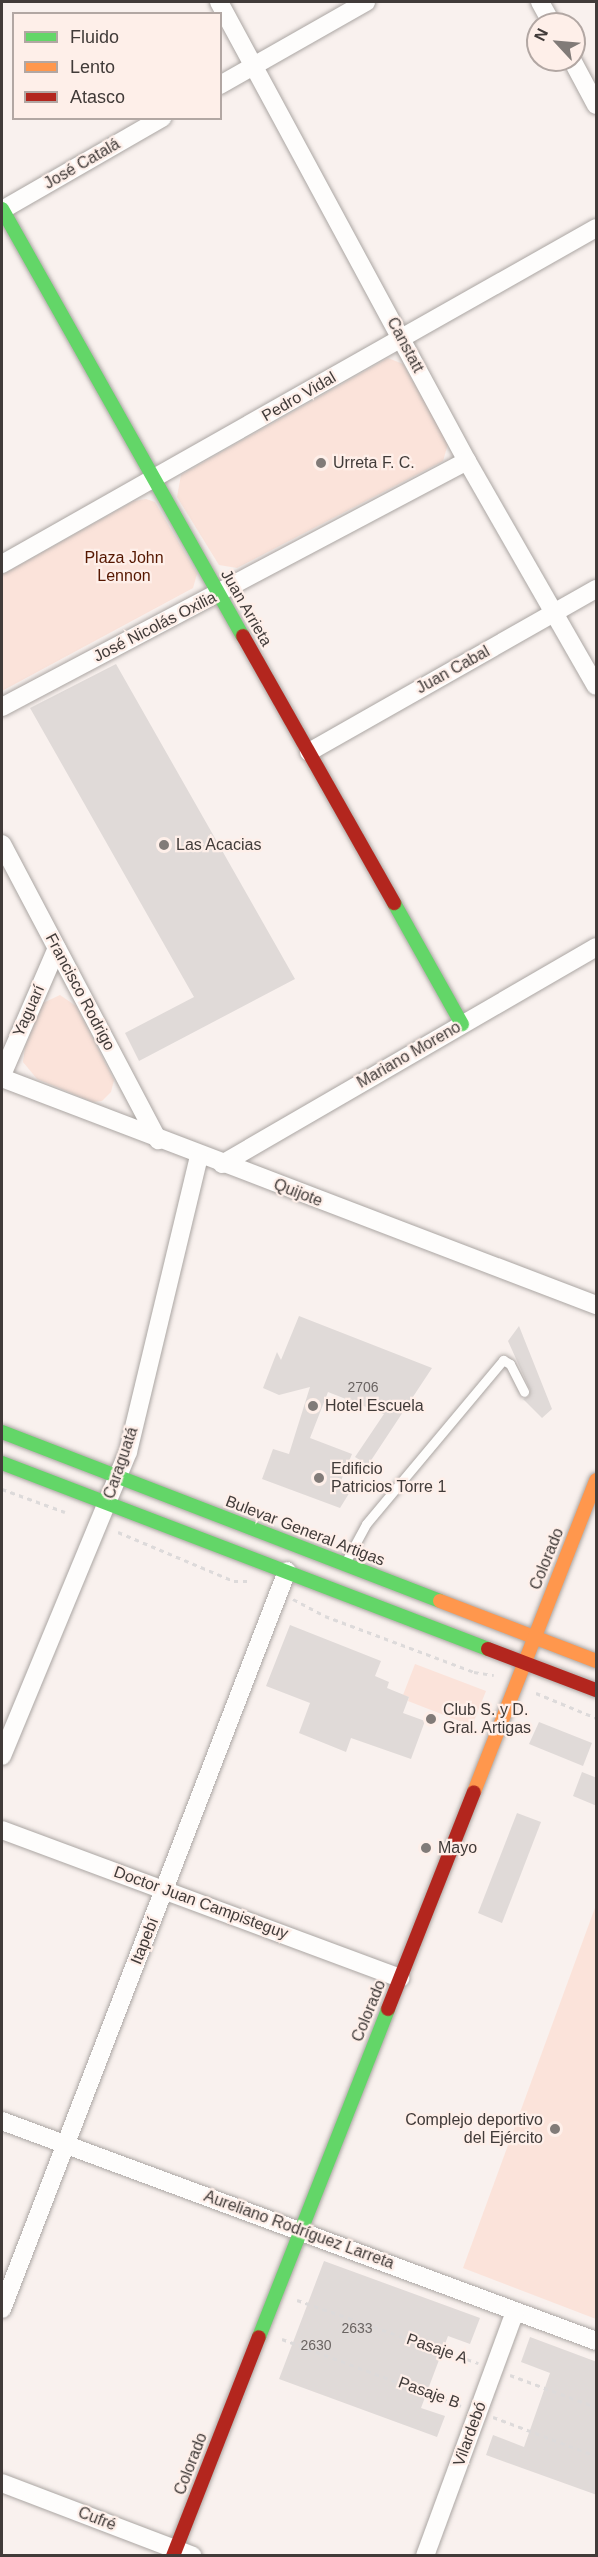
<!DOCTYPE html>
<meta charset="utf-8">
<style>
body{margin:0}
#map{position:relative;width:598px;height:2557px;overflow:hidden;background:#f9f1ee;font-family:Helvetica,sans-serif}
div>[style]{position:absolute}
.green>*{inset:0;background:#fbe3da}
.building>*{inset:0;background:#e0dad8}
.path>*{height:3px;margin-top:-1.5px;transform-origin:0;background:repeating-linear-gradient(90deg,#dddada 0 4.5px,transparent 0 9px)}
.roads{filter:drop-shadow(0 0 2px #aba6a3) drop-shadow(0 0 2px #aba6a3)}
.lane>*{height:9px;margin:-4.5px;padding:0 4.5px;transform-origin:4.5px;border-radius:4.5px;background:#fefdfc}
.street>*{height:18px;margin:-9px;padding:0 9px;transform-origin:9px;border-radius:9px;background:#fefdfc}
.fast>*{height:14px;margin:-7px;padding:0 7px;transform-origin:7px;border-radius:7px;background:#63d668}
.slow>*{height:14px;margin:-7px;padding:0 7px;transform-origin:7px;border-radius:7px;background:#ff974d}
.jam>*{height:14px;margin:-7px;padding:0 7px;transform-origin:7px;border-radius:7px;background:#b3261e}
.dots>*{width:16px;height:16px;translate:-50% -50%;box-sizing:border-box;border:3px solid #feefe9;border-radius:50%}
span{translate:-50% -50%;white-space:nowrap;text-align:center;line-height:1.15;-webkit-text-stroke:4.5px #feefe9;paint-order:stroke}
.number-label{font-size:14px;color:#6a6462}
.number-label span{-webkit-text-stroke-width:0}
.street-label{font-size:16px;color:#413b39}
.poi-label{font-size:16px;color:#413b39}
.left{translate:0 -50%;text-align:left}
.right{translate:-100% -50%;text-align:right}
.park-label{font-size:16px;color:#561700}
.frame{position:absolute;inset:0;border:3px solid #413b39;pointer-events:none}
.legend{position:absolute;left:12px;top:12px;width:210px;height:108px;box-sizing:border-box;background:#feefe9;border:2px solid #b2a7a3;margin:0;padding:8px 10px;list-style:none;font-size:18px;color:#413b39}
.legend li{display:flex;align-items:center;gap:12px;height:30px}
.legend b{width:30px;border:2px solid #b2a7a3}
.north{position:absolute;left:526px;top:12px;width:60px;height:60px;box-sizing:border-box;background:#feefe9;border:2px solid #b2a7a3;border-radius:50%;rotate:296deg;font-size:16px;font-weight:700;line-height:24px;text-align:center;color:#413b39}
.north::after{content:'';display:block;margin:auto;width:21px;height:27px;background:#817b78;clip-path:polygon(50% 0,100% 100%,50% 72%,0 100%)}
</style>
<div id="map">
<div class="green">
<div style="clip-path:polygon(388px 358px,403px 364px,448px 444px,443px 461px,237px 568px,219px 565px,177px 497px,181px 475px)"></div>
<div style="clip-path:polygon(146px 499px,155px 502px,197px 574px,193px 588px,2px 691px,2px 575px,134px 501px)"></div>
<div style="clip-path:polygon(60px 995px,76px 1006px,114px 1080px,111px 1092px,102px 1101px,93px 1102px,37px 1079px,23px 1062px,25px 1047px,43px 1003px)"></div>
<div style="clip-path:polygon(415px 1664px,486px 1691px,472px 1726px,408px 1701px,409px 1697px,403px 1695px)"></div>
<div style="clip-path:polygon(596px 1905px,596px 2319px,463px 2268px)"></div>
</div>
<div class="building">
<div style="clip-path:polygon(116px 664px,295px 979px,139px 1061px,125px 1033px,194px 997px,30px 708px)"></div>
<div style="clip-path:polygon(299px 1316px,432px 1368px,368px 1465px,355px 1457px,384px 1414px,328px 1392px,310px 1438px,352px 1454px,340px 1483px,353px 1487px,340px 1508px,262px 1479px,273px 1449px,289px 1454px,310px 1387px,279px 1395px,263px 1388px,277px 1352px,281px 1360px)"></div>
<div style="clip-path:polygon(519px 1326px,552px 1409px,542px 1418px,523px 1399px,529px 1396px,530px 1390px,508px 1341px)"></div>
<div style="clip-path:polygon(290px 1625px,381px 1661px,375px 1676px,389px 1682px,387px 1688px,409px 1697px,403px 1713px,425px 1721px,411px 1759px,351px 1738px,346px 1752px,299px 1733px,310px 1703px,266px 1686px)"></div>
<div style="clip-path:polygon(539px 1722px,592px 1743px,583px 1766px,529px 1744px)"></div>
<div style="clip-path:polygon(582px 1772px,597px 1778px,597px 1806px,573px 1796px)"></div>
<div style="clip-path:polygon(517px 1813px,541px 1822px,502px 1923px,478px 1913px)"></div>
<div style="clip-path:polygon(324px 2261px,480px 2318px,470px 2344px,448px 2336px,421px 2408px,445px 2416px,437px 2437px,279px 2379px)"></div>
<div style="clip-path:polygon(530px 2337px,597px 2362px,597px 2495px,486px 2455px,493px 2435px,524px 2447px,550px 2373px,521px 2362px)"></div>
</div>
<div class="path">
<div style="left:2px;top:1489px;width:67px;rotate:20.1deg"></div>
<div style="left:118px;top:1532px;width:126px;rotate:22.9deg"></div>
<div style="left:234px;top:1581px;width:15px"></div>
<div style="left:293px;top:1599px;width:36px;rotate:28deg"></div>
<div style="left:325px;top:1616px;width:159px;rotate:20.6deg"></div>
<div style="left:474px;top:1672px;width:20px;rotate:9deg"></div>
<div style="left:536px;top:1693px;width:65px;rotate:22.6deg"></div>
<div style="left:297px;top:2300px;width:192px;rotate:19.2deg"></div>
<div style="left:282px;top:2339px;width:191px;rotate:20.5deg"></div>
<div style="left:510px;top:2375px;width:92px;rotate:20.4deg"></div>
<div style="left:493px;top:2417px;width:110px;rotate:20.7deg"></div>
</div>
<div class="roads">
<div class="lane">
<div style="left:345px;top:1563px;width:44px;rotate:-61.7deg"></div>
<div style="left:366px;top:1524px;width:214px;rotate:-50.1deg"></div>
<div style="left:503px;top:1360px;width:8px;rotate:30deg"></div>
<div style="left:510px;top:1364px;width:31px;rotate:63deg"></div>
</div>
<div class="street">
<div style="left:219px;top:2px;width:522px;rotate:61.62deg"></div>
<div style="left:467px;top:461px;width:259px;rotate:60.2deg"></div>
<div style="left:540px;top:2px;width:25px;rotate:61deg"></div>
<div style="left:572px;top:60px;width:51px;rotate:61.9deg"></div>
<div style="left:220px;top:85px;width:168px;rotate:-29.6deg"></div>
<div style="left:2px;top:210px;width:185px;rotate:-29.9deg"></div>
<div style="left:2px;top:564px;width:682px;rotate:-29.49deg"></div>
<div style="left:2px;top:707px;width:526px;rotate:-27.88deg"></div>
<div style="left:309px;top:752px;width:330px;rotate:-29.6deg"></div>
<div style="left:2px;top:844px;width:335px;rotate:62.2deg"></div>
<div style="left:2px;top:1075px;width:138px;rotate:-66.6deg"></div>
<div style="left:2px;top:1078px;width:636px;rotate:20.91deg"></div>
<div style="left:222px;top:1164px;width:432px;rotate:-30.1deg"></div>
<div style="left:2px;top:1756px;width:329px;rotate:-67.5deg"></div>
<div style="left:128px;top:1452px;width:304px;rotate:-76.5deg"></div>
<div style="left:2px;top:1830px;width:425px;rotate:20.4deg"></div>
<div style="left:2px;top:2121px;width:633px;rotate:20.32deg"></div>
<div style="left:2px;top:2309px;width:791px;rotate:-68.88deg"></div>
<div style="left:2px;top:2483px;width:204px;rotate:20.9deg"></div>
<div style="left:425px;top:2556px;width:260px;rotate:-69.8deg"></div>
</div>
<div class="fast">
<div style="left:2px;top:209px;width:490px;rotate:60.6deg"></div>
<div style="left:394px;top:903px;width:139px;rotate:60.7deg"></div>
<div style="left:2px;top:1432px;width:469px;rotate:21.1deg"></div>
<div style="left:2px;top:1463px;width:520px;rotate:20.94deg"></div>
<div style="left:259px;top:2337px;width:352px;rotate:-68.5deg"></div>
</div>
<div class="slow">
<div style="left:440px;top:1601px;width:167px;rotate:21deg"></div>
<div style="left:474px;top:1792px;width:335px;rotate:-68.6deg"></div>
</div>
<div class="jam">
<div style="left:243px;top:636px;width:307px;rotate:60.5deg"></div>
<div style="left:488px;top:1649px;width:116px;rotate:20.8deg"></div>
<div style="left:388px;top:2009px;width:233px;rotate:-68.4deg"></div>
<div style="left:173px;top:2556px;width:235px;rotate:-68.6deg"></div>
</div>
</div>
<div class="dots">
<div style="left:321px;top:463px;background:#817b78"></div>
<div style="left:164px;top:845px;background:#817b78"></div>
<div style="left:313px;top:1406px;background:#817b78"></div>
<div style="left:319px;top:1478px;background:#817b78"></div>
<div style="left:431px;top:1719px;background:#817b78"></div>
<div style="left:426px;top:1848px;background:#817b78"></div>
<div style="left:555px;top:2129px;background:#817b78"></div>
</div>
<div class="number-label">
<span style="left:363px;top:1387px">2706</span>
<span style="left:357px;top:2328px">2633</span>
<span style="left:316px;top:2345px">2630</span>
</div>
<div class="street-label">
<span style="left:82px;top:164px;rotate:-30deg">José Catalá</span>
<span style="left:405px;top:345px;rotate:62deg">Canstatt</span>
<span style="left:299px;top:397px;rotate:-30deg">Pedro Vidal</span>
<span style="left:246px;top:608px;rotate:60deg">Juan Arrieta</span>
<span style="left:155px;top:627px;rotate:-27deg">José Nicolás Oxilia</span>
<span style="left:453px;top:670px;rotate:-29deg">Juan Cabal</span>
<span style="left:80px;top:992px;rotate:62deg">Francisco Rodrigo</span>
<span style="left:29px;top:1011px;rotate:-66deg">Yaguarí</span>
<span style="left:409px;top:1055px;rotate:-30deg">Mariano Moreno</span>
<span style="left:298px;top:1193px;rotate:21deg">Quijote</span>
<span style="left:121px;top:1463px;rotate:-71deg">Caraguatá</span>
<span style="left:305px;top:1531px;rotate:21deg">Bulevar General Artigas</span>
<span style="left:547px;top:1559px;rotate:-68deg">Colorado</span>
<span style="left:201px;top:1903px;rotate:20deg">Doctor Juan Campisteguy</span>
<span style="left:145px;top:1941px;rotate:-68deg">Itapebí</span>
<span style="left:369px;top:2011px;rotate:-68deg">Colorado</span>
<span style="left:299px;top:2230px;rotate:20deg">Aureliano Rodríguez Larreta</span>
<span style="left:437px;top:2349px;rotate:19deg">Pasaje A</span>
<span style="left:429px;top:2393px;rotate:20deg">Pasaje B</span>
<span style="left:470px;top:2434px;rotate:-70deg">Vilardebó</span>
<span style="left:191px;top:2464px;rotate:-69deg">Colorado</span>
<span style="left:97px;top:2519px;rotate:21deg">Cufré</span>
</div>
<div class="poi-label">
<span class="left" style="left:333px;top:463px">Urreta F. C.</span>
<span class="left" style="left:176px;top:845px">Las Acacias</span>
<span class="left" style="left:325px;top:1406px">Hotel Escuela</span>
<span class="left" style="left:331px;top:1478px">Edificio<br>Patricios Torre 1</span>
<span class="left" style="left:443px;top:1719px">Club S. y D.<br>Gral. Artigas</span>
<span class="left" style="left:438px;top:1848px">Mayo</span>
<span class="right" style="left:543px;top:2129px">Complejo deportivo<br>del Ejército</span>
</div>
<div class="park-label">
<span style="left:124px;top:567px">Plaza John<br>Lennon</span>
</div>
<div class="frame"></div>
<ul class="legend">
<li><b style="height:8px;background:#63d668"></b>Fluido</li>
<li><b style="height:8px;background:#ff974d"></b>Lento</li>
<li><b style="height:8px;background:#b3261e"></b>Atasco</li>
</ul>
<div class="north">N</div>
</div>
